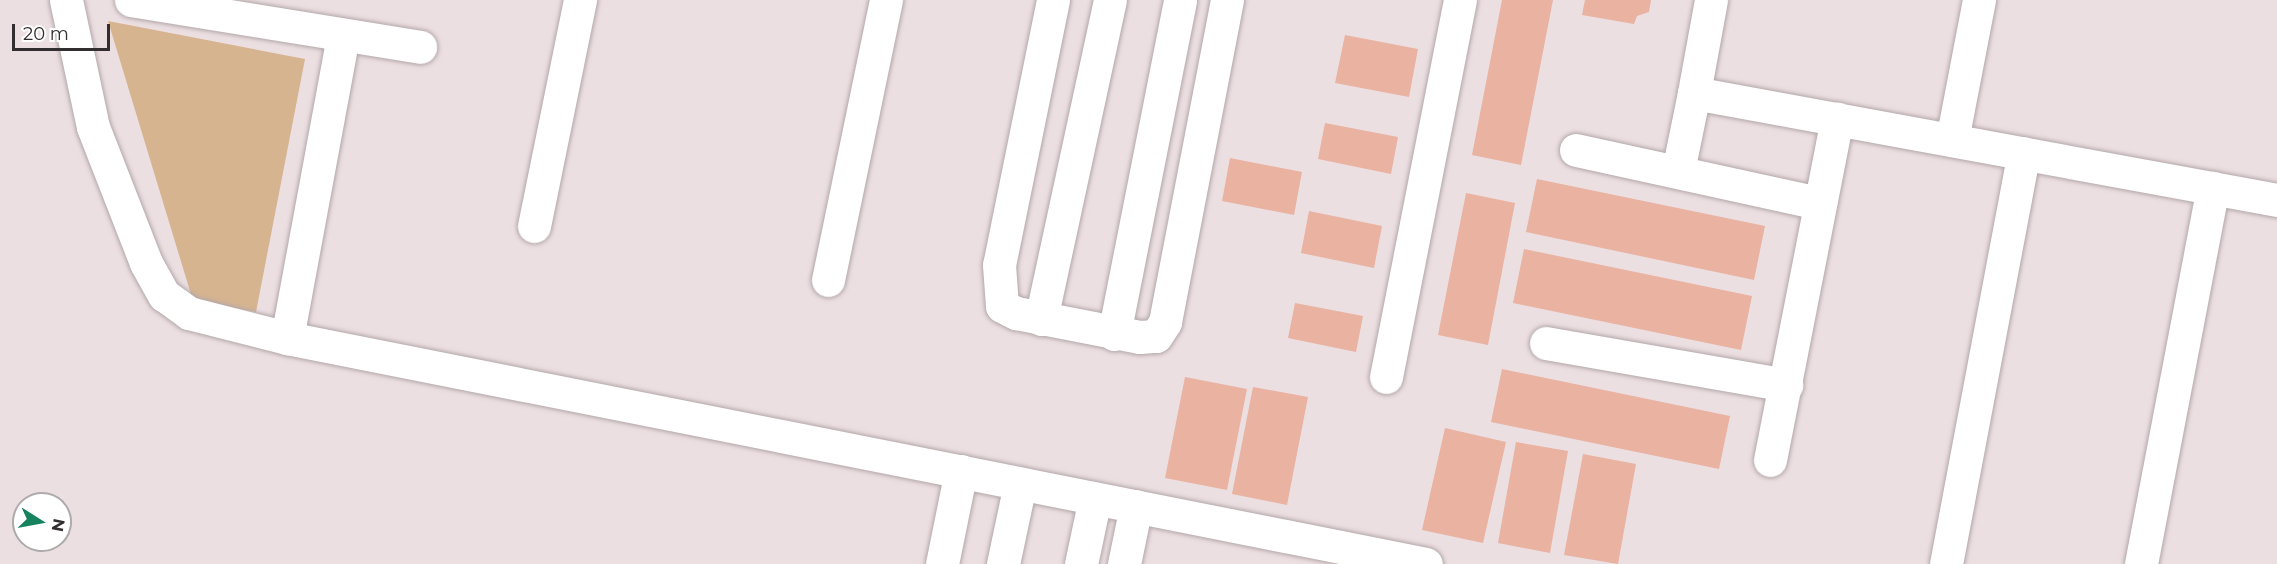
<!DOCTYPE html>
<style>
body{margin:0}
#map{position:relative;width:2277px;height:564px;overflow:hidden;background:#ecdfe2;font-family:Montserrat,sans-serif}
div>[style]{position:absolute}
.green>*{inset:0;background:#d6b490}
.building>*{inset:0;background:#e9b2a1}
.roads{filter:drop-shadow(0 0 2px #b3a7a9) drop-shadow(0 0 2px #b3a7a9)}
.minor>*{height:33px;margin:-16.5px;padding:0 16.5px;transform-origin:16.5px;border-radius:16.5px;background:#fff}
span{translate:-50% -50%;white-space:nowrap;text-align:center;line-height:1.15;-webkit-text-stroke:4.5px #fff;paint-order:stroke}
.north{position:absolute;left:12px;top:492px;width:60px;height:60px;box-sizing:border-box;background:#fff;border:2px solid #adabab;border-radius:50%;rotate:101deg;font-size:16px;font-weight:700;line-height:24px;text-align:center;color:#322d2e}
.north::after{content:'';display:block;margin:auto;width:21px;height:27px;background:#16825e;clip-path:polygon(50% 0,100% 100%,50% 72%,0 100%)}
.scale{position:absolute;left:12px;top:24px;width:98px;height:27px;box-sizing:border-box;border:3px solid #322d2e;border-top:0;padding-left:8px;font-size:18px;line-height:21px;white-space:nowrap;color:#322d2e;-webkit-text-stroke:4px #fff;paint-order:stroke}
</style>
<div id="map">
<div class="green">
<div style="clip-path:polygon(108px 21px,305px 59px,256px 312px,193px 301px)"></div>
</div>
<div class="building">
<div style="clip-path:polygon(1502px 0,1553px 0,1521px 165px,1472px 155px)"></div>
<div style="clip-path:polygon(1585px 0,1651px 0,1649px 12px,1637px 16px,1634px 24px,1582px 15px)"></div>
<div style="clip-path:polygon(1345px 35px,1418px 49px,1409px 97px,1335px 83px)"></div>
<div style="clip-path:polygon(1325px 123px,1398px 137px,1391px 174px,1318px 159px)"></div>
<div style="clip-path:polygon(1230px 158px,1302px 172px,1294px 215px,1222px 201px)"></div>
<div style="clip-path:polygon(1537px 179px,1765px 226px,1754px 280px,1526px 232px)"></div>
<div style="clip-path:polygon(1466px 193px,1515px 203px,1488px 345px,1438px 335px)"></div>
<div style="clip-path:polygon(1309px 211px,1382px 226px,1374px 268px,1301px 253px)"></div>
<div style="clip-path:polygon(1524px 249px,1752px 296px,1741px 350px,1513px 303px)"></div>
<div style="clip-path:polygon(1295px 303px,1363px 316px,1356px 352px,1288px 338px)"></div>
<div style="clip-path:polygon(1502px 369px,1730px 416px,1719px 469px,1491px 422px)"></div>
<div style="clip-path:polygon(1185px 377px,1247px 389px,1227px 490px,1165px 478px)"></div>
<div style="clip-path:polygon(1253px 387px,1308px 397px,1287px 505px,1232px 494px)"></div>
<div style="clip-path:polygon(1445px 428px,1506px 442px,1483px 543px,1422px 530px)"></div>
<div style="clip-path:polygon(1516px 442px,1568px 451px,1550px 553px,1498px 543px)"></div>
<div style="clip-path:polygon(1583px 454px,1636px 464px,1618px 564px,1564px 555px)"></div>
</div>
<div class="roads">
<div class="minor">
<div style="left:66px;top:0;width:130px;rotate:78deg"></div>
<div style="left:93px;top:127px;width:146px;rotate:68.7deg"></div>
<div style="left:146px;top:263px;width:37px;rotate:61deg"></div>
<div style="left:164px;top:295px;width:31px;rotate:36deg"></div>
<div style="left:189px;top:313px;width:101px;rotate:14.3deg"></div>
<div style="left:287px;top:338px;width:1161px;rotate:11.22deg"></div>
<div style="left:131px;top:0;width:293px;rotate:9.2deg"></div>
<div style="left:1053px;top:0;width:270px;rotate:101.5deg"></div>
<div style="left:999px;top:265px;width:41px;rotate:85.8deg"></div>
<div style="left:1002px;top:306px;width:16px;rotate:27deg"></div>
<div style="left:1016px;top:313px;width:126px;rotate:11deg"></div>
<div style="left:1140px;top:337px;width:16px;rotate:-4deg"></div>
<div style="left:1156px;top:336px;width:17px;rotate:-57deg"></div>
<div style="left:1165px;top:322px;width:328px;rotate:-79.1deg"></div>
<div style="left:1711px;top:0;width:95px;rotate:100.4deg"></div>
<div style="left:1694px;top:93px;width:593px;rotate:10.4deg"></div>
<div style="left:1952px;top:140px;width:143px;rotate:-79.1deg"></div>
<div style="left:1576px;top:150px;width:250px;rotate:12.3deg"></div>
<div style="left:1678px;top:171px;width:80px;rotate:-78.4deg"></div>
<div style="left:534px;top:226px;width:231px;rotate:-78.5deg"></div>
<div style="left:828px;top:280px;width:286px;rotate:-78.3deg"></div>
<div style="left:1041px;top:319px;width:326px;rotate:-77.8deg"></div>
<div style="left:1114px;top:334px;width:340px;rotate:-78.8deg"></div>
<div style="left:287px;top:338px;width:308px;rotate:-79.5deg"></div>
<div style="left:1546px;top:343px;width:244px;rotate:9.9deg"></div>
<div style="left:1386px;top:377px;width:384px;rotate:-78.9deg"></div>
<div style="left:1770px;top:460px;width:348px;rotate:-78.9deg"></div>
<div style="left:942px;top:564px;width:95px;rotate:-78.5deg"></div>
<div style="left:1003px;top:564px;width:82px;rotate:-78deg"></div>
<div style="left:1081px;top:564px;width:67px;rotate:-78deg"></div>
<div style="left:1124px;top:564px;width:59px;rotate:-78.3deg"></div>
<div style="left:1946px;top:564px;width:418px;rotate:-79.3deg"></div>
<div style="left:2141px;top:564px;width:383px;rotate:-79.2deg"></div>
</div>
</div>
<div class="north">N</div>
<div class="scale">20 m</div>
</div>
